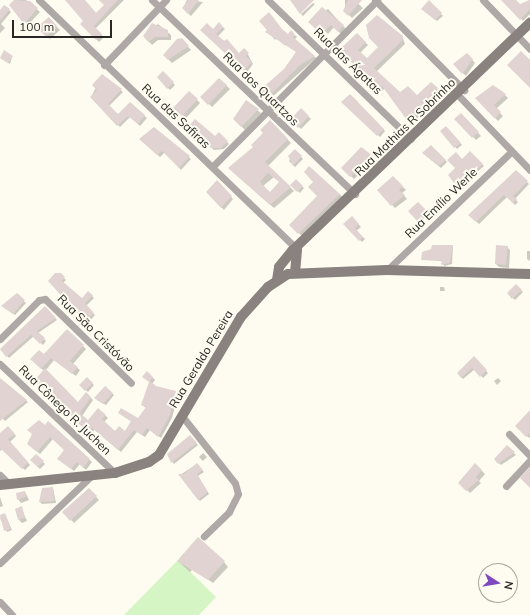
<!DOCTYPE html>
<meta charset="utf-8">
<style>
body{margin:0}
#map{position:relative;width:530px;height:615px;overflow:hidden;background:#fefcf1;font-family:Mulish,sans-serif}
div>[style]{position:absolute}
.green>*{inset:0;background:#d5f5c5}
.shadow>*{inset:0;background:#0003}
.building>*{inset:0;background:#e0d3d1}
.minor>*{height:7px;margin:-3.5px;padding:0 3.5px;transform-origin:3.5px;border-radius:3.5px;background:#aea9a7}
.secondary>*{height:10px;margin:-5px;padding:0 5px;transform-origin:5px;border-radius:5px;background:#89827e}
span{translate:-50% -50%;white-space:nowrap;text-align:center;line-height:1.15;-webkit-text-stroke:4px #fefcf1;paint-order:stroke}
.street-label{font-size:12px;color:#282723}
.north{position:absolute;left:478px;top:563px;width:40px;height:40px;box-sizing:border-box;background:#fefcf1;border:1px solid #a8a79f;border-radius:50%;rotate:102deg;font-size:11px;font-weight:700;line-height:16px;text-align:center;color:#282723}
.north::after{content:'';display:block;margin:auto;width:14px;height:18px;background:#7e48bf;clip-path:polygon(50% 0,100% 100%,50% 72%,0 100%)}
.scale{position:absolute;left:12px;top:20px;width:100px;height:18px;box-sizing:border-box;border:2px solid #282723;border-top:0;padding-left:5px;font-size:12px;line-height:14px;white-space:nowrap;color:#282723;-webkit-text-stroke:3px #fefcf1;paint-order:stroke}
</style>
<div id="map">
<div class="green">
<div style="clip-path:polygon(178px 560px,216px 597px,199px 615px,124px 615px)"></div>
</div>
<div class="shadow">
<div style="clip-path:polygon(17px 0,26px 0,40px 12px,27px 26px,10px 5px)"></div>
<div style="clip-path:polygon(66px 0,84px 0,97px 14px,105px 5px,101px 0,124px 0,95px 29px,104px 37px,99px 42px,81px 24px,84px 21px)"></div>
<div style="clip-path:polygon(187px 0,203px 2px,191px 16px,183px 8px)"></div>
<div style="clip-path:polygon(345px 0,354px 0,363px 8px,352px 18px,345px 11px)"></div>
<div style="clip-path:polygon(503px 0,516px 0,520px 5px,530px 0,530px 14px,523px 21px)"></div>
<div style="clip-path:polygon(429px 2px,443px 16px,437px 21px,423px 9px)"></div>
<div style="clip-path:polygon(313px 3px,315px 4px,303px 16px,301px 14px)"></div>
<div style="clip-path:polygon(5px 6px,11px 12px,1px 24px,5px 28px,0 33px,0 11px)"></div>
<div style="clip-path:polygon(328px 9px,346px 29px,341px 34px,334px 27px,328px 34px,324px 30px,321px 34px,309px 22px)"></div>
<div style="clip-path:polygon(48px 18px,60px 30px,50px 39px,39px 28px)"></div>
<div style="clip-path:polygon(260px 21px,288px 35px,291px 32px,297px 37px,294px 40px,316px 58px,270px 99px,261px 90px,285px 70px,298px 52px,287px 42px,284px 45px,277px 38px,275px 40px)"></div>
<div style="clip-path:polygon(158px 24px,171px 35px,171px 40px,158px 40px,152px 45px,144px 36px)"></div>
<div style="clip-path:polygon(219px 24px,225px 29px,218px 36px,239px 54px,246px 51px,253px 64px,247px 72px,201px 30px,213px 30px)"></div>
<div style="clip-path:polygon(357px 34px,368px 45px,360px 53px,367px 60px,402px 36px,405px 44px,376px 72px,400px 93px,417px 96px,431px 83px,440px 92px,412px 125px,385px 88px,382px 91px,342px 53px)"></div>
<div style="clip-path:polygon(181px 39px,191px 50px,172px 63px,164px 55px)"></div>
<div style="clip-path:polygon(467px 54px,475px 63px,466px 76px,454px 64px)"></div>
<div style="clip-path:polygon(12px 57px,10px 64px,2px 59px)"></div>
<div style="clip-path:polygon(163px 72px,175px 85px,170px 90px,158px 77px)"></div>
<div style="clip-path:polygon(102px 76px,123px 92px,109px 106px,118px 115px,130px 104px,147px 118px,140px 126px,130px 117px,120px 127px,91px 97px)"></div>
<div style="clip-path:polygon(219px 79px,230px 89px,212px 107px,202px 97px)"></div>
<div style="clip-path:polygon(189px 92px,200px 103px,186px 118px,174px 108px)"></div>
<div style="clip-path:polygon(505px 95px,508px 98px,496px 109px,503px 116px,498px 121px,477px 98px)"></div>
<div style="clip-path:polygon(347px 97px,353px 97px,385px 131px,380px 137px,342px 102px)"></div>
<div style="clip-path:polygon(246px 101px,261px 113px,245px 130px,234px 119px)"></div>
<div style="clip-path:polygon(301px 110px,311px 119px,301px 129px,292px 120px)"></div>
<div style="clip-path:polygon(461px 114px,481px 136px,476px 140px,456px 119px)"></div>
<div style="clip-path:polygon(evenodd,270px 121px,291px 143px,268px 166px,294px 191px,274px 208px,233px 172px,255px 147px,270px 121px,274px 177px,280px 182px,270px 193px,263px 186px,274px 177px)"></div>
<div style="clip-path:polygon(189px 127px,215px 137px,219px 134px,229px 144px,224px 149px,214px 150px)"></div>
<div style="clip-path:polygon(153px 128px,191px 159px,181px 170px,165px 152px,160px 157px,141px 139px)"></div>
<div style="clip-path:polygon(448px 129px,462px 145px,457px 149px,442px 131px)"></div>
<div style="clip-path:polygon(431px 146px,447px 162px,441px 168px,425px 155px)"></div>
<div style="clip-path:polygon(361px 149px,375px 159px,354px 179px,342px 168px)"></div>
<div style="clip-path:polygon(295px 151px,303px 159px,295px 167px,289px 161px)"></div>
<div style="clip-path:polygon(470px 152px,484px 166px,459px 188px,462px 161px)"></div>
<div style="clip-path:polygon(309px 168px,344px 198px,303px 237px,291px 225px,319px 196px)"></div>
<div style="clip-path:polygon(516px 171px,529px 184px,515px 199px,518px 202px,515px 205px,507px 197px,479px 224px,470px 215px)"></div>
<div style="clip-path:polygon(393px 177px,406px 190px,402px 193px,407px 199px,395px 208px,378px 190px)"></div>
<div style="clip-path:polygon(296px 181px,304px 188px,300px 193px,292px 185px)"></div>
<div style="clip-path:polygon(217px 182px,233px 199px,224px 210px,207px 192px)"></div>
<div style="clip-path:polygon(418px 203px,428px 214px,420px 222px,410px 211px)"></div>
<div style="clip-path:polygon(352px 217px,361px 227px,356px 231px,365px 239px,362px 242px,345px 224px)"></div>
<div style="clip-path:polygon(453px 246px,452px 264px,444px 266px,442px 261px,422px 260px)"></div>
<div style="clip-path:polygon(507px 247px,510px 250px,509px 268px,499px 267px,496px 264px)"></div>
<div style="clip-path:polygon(527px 251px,530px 251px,530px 261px,527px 259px)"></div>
<div style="clip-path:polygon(60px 274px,66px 280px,63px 283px,82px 299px,88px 292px,94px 298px,86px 306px,95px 315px,88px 323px,49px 281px)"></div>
<div style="clip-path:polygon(516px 285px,523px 292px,515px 300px,508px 293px)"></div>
<div style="clip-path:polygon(440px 287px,444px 287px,445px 291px,440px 291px)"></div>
<div style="clip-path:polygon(17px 295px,26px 303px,15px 315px,4px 307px)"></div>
<div style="clip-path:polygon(45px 308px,57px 320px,38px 333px,46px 341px,43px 345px,34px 336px,9px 358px,1px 350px)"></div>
<div style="clip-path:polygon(67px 331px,86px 349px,73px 364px,80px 370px,76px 376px,54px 360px,46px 370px,78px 403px,86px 393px,93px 400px,82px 416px,88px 421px,105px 415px,108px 418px,104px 422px,115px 432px,125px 432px,132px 422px,119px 413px,138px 420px,146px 408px,142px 405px,150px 382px,147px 372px,155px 380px,152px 384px,156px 387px,178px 395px,172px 418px,161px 438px,150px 430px,145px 437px,137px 432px,121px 452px,95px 429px,92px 433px,36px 380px,44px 371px,32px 359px,44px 356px)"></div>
<div style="clip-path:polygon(474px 357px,488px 373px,483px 378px,475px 369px,463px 379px,458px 373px)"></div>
<div style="clip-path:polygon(87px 378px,94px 385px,88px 392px,80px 385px)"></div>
<div style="clip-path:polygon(498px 378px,501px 381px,497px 385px,494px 381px)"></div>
<div style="clip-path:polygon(0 379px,28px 402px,5px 421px,0 416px)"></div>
<div style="clip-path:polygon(105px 387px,114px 395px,106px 405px,97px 400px)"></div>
<div style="clip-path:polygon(530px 411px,530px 437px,529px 438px,516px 426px)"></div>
<div style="clip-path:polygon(48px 422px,92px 462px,86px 470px,80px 464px,74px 471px,61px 461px,65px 450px,53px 439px,40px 454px,29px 444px)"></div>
<div style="clip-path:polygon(8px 427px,16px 436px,10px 442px,30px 465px,25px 470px,2px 449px,0 451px,0 434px)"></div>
<div style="clip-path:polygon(190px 437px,198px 445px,174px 464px,168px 456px)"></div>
<div style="clip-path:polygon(507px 447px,516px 455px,501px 465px,495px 459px)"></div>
<div style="clip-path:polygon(203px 453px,207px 457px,203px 461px,199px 457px)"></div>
<div style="clip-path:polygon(36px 455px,45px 464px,40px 469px,31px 460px)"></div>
<div style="clip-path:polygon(197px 464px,204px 472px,198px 476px,209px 494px,200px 501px,180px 475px)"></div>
<div style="clip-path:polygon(475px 464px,485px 474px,479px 481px,481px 483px,470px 493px,460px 483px)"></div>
<div style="clip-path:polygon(53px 488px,56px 503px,42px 504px,40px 502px)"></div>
<div style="clip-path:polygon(89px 489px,99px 500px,74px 523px,64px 512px)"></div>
<div style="clip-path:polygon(25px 492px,29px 500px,21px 503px,18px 499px)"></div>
<div style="clip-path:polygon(0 497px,3px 506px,0 507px)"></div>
<div style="clip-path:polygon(21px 508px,27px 521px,22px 523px,19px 520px)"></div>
<div style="clip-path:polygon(5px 514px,12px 530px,7px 532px,0 518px)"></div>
<div style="clip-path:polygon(178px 561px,224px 562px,228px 567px,213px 583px,193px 569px,190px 572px)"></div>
</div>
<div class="building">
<div style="clip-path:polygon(14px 0,30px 1px,38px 8px,24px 24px,9px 5px)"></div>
<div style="clip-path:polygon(65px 0,85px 0,96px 13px,104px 5px,99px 0,118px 0,94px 26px,102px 34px,96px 40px,80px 24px,83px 21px)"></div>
<div style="clip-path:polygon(189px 0,199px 0,188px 14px,182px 8px)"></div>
<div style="clip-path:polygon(290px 0,314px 0,300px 14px)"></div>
<div style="clip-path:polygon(348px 0,362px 0,348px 16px,343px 11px)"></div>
<div style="clip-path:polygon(429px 0,442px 13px,435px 20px,421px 9px)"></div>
<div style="clip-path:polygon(501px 0,516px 0,520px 4px,530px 0,530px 9px,520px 20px)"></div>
<div style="clip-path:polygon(4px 5px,10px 9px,0 21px,0 10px)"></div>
<div style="clip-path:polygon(322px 7px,344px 25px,338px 32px,331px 25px,324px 32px,321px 28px,318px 31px,308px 22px)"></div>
<div style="clip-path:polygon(269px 12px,282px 29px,288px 34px,291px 30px,295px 35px,293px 37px,315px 56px,299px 66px,267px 98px,260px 90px,284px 69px,296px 52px,265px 32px,267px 30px,259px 21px)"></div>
<div style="clip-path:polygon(377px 15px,403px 36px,402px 41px,374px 68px,400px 92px,408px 86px,417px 95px,431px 82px,438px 88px,409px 123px,382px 86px,379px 89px,371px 85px,357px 71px,361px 68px,338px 51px,357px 33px,366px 42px,358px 50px,367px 58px,378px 47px,369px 38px,366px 25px)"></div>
<div style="clip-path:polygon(49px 17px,57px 26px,46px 37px,37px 27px)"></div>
<div style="clip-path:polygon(219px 22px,223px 27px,216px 34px,224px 41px,227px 39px,239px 53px,244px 48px,249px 53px,246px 56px,252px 62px,244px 71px,200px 30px,207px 23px,213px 29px)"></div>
<div style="clip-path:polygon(152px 23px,168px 30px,168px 37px,155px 37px,148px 42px,143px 36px)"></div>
<div style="clip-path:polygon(182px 38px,189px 46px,168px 60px,163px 55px,177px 39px)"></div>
<div style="clip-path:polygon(4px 50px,13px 56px,8px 63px,0 58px)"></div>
<div style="clip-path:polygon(521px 51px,530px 60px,530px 88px,507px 65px)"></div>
<div style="clip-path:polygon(467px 53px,473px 59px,462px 74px,453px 64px)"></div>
<div style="clip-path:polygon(163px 71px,174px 82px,167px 89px,157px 77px)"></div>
<div style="clip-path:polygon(102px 74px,122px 89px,108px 104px,118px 114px,130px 102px,145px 115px,138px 124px,128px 116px,117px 126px,90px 97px,97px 90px,92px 85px)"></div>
<div style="clip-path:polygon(219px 78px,227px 85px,208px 105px,200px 97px)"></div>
<div style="clip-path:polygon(493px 85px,506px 94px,494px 105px,501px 112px,495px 119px,475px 98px)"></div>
<div style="clip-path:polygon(189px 91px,198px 99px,182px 116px,173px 108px)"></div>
<div style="clip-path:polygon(350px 94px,384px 129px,377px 136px,341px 102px)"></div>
<div style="clip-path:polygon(246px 100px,259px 109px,241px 127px,233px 119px)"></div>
<div style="clip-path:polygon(301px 108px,309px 116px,298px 128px,290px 120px)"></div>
<div style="clip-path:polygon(461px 113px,479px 132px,472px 138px,454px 119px)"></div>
<div style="clip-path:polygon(195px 119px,215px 136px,219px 132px,228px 141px,221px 148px,211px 148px,188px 127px)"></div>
<div style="clip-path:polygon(evenodd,270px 120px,288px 139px,265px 162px,291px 187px,270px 205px,228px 168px,253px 147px,251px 145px,263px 133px,260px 130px,270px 120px,268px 173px,279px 182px,270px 192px,260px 182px,268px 173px)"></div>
<div style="clip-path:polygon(446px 126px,461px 143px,454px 148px,440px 131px)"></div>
<div style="clip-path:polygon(154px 127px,190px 156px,179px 168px,162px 151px,157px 155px,139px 139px)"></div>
<div style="clip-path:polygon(431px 145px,446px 160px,439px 166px,422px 153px)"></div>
<div style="clip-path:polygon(361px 147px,372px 155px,350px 177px,341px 168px)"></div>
<div style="clip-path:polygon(295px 149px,302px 156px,293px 166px,288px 156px)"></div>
<div style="clip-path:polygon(470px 151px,483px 164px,457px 187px,448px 175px,455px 168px,447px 160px,456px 152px,462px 159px)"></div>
<div style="clip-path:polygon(309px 166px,340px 194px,298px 234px,289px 225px,317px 196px,308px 187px,313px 182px,304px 172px)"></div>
<div style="clip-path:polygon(516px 170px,528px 181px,513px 196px,517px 199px,513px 203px,504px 195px,476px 222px,468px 215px)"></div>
<div style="clip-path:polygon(393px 176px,403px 186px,399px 190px,405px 195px,391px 206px,377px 190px)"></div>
<div style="clip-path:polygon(296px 179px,303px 186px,297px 192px,290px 185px)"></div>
<div style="clip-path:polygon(217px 180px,232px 196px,221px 208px,206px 192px)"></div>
<div style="clip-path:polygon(418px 202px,427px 211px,417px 221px,408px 211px)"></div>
<div style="clip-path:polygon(352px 216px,359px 224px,355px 228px,363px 237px,359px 241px,343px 224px)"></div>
<div style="clip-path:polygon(432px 245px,453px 245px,450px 263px,441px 265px,442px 260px,421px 260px,422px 252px,431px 249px)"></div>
<div style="clip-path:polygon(496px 245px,508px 246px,506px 265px,495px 264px)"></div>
<div style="clip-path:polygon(55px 273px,61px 273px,65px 277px,62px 281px,82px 298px,88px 291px,93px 295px,85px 303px,94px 313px,85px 322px,48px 281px)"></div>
<div style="clip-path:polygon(516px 284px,522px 290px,512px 299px,507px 293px)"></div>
<div style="clip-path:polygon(17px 293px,25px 300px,13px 314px,1px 306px)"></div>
<div style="clip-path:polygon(45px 306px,56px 318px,37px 331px,45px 338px,40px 344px,31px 335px,6px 357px,0 349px)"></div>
<div style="clip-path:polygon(67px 329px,84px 345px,70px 361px,78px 367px,72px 374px,51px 358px,41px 369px,30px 359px,39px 350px,44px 354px)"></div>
<div style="clip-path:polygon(474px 356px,487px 370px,480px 377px,472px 368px,461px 378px,457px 373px)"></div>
<div style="clip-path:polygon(45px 368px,78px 402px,86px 392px,91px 397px,80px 413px,88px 420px,98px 408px,106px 415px,102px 419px,115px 431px,119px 426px,125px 431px,131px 421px,118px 413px,121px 408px,138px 418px,146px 407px,141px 405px,149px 382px,142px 377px,147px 371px,153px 377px,150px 381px,156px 386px,176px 391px,170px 415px,158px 437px,147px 428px,142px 435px,134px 430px,118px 450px,92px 428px,89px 431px,81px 426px,35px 380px)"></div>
<div style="clip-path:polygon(87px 377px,93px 383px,85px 391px,79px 385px)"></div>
<div style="clip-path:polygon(0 378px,27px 400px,0 421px)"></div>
<div style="clip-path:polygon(105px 386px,113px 393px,103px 404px,94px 398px)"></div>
<div style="clip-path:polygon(530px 410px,530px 433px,526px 437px,515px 426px)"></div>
<div style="clip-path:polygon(39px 420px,45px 425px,48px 421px,90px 459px,83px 468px,77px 462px,71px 469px,57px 459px,64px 450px,50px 437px,37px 452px,27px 444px,32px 434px,27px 430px)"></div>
<div style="clip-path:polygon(8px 426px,15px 434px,8px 439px,28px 462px,22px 469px,0 448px,0 433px)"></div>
<div style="clip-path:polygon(190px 435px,197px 443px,171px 463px,167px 454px)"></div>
<div style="clip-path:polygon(507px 445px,515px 452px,498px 464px,494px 459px)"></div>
<div style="clip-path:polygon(36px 454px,44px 461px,38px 467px,30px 460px)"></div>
<div style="clip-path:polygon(197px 463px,203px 470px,197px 474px,208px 492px,198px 500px,178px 474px,184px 474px)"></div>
<div style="clip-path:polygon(475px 463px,482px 470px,476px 477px,479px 480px,466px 491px,458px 483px)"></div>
<div style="clip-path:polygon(530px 467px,530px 488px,520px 478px)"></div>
<div style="clip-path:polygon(53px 487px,54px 501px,39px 502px,42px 488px)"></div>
<div style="clip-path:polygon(89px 488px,97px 496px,70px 521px,62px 512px)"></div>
<div style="clip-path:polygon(25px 491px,26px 497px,17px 500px,16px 493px)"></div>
<div style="clip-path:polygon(22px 506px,25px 518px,18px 520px,15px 509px)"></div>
<div style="clip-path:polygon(5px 513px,11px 529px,4px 531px,0 515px)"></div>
<div style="clip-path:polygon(198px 537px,225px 561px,208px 580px,177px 561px)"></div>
</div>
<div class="minor">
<div style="left:39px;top:0;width:359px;rotate:44deg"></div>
<div style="left:152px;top:0;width:281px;rotate:43.7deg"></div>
<div style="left:268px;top:0;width:199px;rotate:44.2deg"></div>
<div style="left:375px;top:0;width:127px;rotate:45.3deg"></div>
<div style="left:483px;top:0;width:68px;rotate:46.2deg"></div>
<div style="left:104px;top:65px;width:90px;rotate:-46.4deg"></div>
<div style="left:458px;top:95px;width:104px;rotate:46.2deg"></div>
<div style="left:214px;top:165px;width:232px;rotate:-45.3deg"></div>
<div style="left:387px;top:270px;width:171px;rotate:-43.6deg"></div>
<div style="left:0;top:339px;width:55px;rotate:-45deg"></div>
<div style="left:39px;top:300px;width:6px;rotate:-9deg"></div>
<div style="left:45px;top:299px;width:120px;rotate:44.3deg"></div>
<div style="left:0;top:364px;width:158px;rotate:43.5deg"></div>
<div style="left:182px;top:416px;width:85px;rotate:51.7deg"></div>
<div style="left:235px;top:483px;width:11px;rotate:75deg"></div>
<div style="left:238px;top:494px;width:20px;rotate:117deg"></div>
<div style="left:229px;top:512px;width:35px;rotate:136deg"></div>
<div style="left:509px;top:434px;width:30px;rotate:46deg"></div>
<div style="left:0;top:475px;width:13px;rotate:45deg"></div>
<div style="left:506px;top:486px;width:35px;rotate:-47deg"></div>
<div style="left:0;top:563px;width:126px;rotate:-43.7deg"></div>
<div style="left:0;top:602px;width:18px;rotate:47deg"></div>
</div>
<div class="secondary">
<div style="left:295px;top:273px;width:24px;rotate:-85deg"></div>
<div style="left:277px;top:280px;width:13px;rotate:-81deg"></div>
<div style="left:279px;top:267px;width:21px;rotate:-51deg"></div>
<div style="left:292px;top:251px;width:330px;rotate:-43.8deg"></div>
<div style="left:0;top:485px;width:116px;rotate:-6deg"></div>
<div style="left:115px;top:473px;width:36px;rotate:-18deg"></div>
<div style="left:149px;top:462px;width:12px;rotate:-35deg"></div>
<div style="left:159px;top:455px;width:161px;rotate:-59.3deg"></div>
<div style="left:241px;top:317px;width:40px;rotate:-48deg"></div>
<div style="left:268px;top:287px;width:24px;rotate:-33deg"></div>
<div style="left:288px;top:274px;width:99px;rotate:-2.3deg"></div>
<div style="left:387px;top:270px;width:143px;rotate:1.6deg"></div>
</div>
<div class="street-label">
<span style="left:348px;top:61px;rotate:44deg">Rua das Ágatas</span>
<span style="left:261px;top:89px;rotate:44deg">Rua dos Quartzos</span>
<span style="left:176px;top:116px;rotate:43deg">Rua das Safiras</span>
<span style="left:405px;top:127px;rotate:-44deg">Rua Mathias R Sobrinho</span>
<span style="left:441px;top:203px;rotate:-44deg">Rua Emílio Werle</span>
<span style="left:96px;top:333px;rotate:45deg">Rua São Cristóvão</span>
<span style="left:201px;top:359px;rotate:-59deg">Rua Geraldo Pereira</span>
<span style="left:65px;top:410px;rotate:44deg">Rua Cônego R. Juchen</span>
</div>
<div class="north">N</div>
<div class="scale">100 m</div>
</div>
